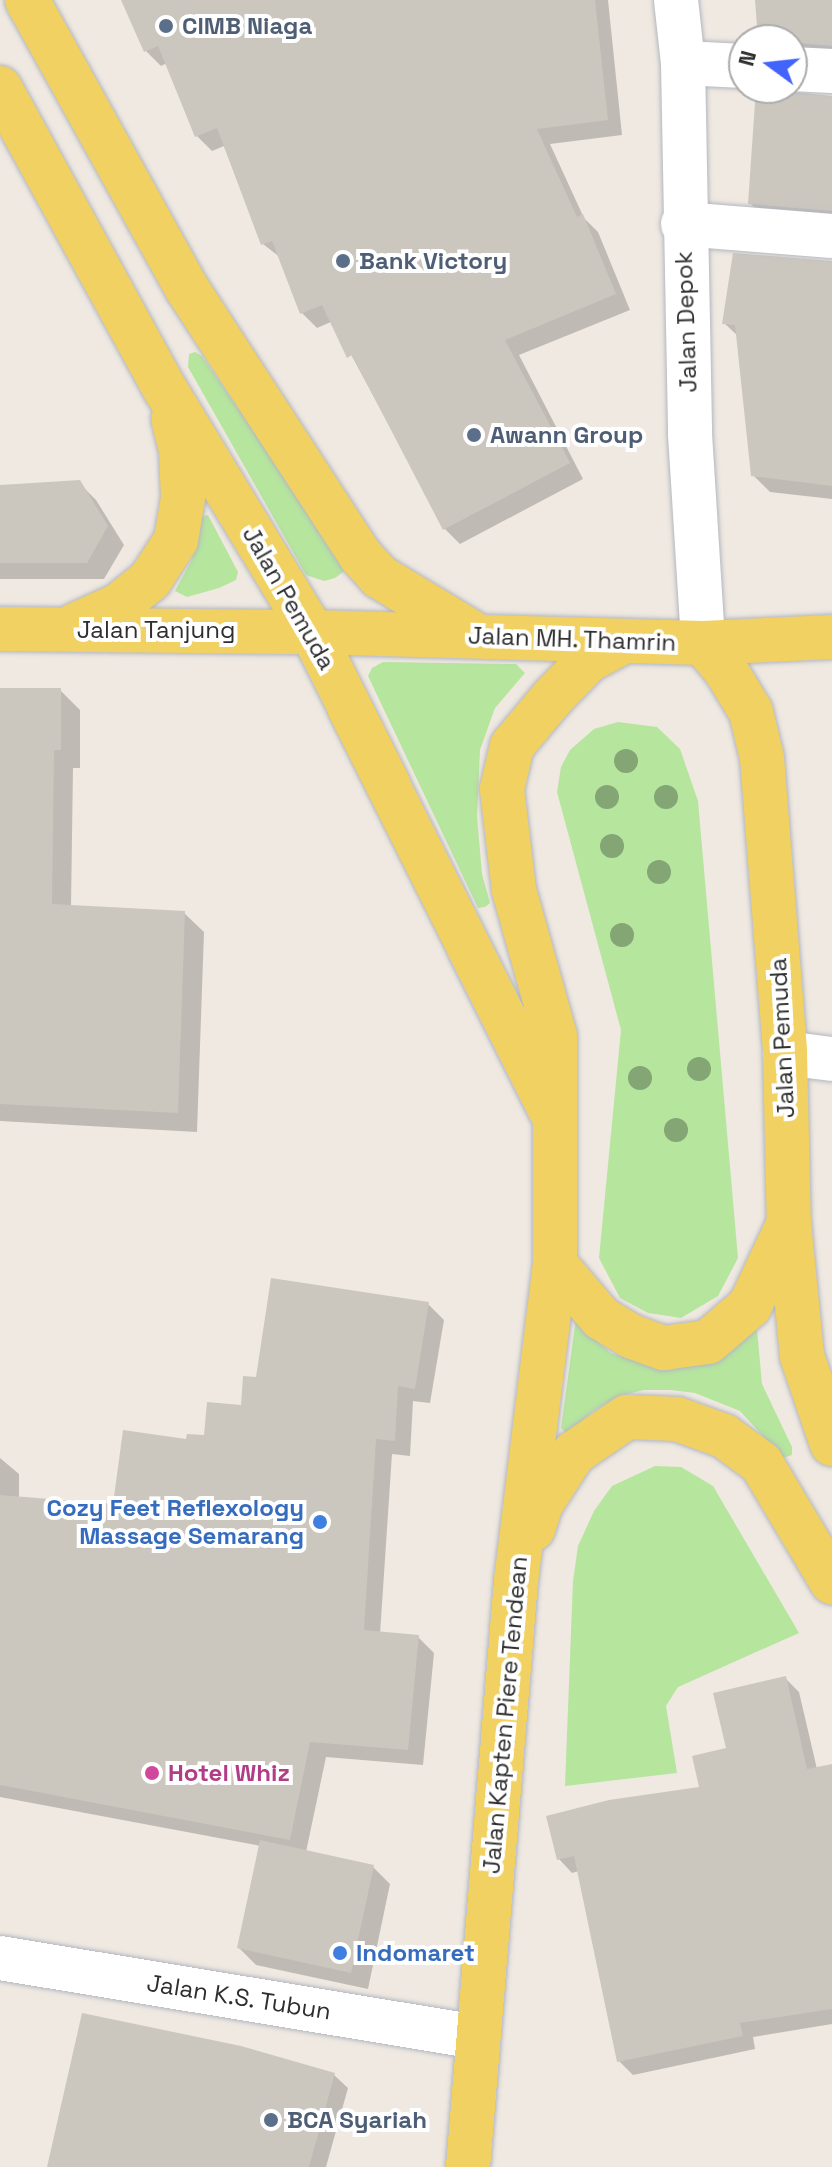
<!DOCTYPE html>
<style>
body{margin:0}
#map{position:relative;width:832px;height:2167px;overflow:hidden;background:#efe9e1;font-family:"Space Grotesk",sans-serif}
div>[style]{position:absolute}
.green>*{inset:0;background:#b6e59e}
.shadow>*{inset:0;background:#0003}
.building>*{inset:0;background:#cbc7bf}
.roads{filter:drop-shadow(0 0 2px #b4b7c1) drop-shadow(0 0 2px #b4b7c1)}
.minor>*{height:44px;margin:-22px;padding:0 22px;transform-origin:22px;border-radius:22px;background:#fff}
.major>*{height:44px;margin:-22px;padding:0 22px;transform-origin:22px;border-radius:22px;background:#f2d163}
.trees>*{width:24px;height:24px;margin:-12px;border-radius:50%;background:#84a574}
.dots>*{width:22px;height:22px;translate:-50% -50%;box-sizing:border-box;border:4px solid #fff;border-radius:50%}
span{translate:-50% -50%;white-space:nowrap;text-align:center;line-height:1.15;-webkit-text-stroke:8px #fff;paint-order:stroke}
.service-label{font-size:24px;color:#4e5e75;font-weight:700}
.left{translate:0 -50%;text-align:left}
.street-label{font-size:24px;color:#2e2e2e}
.shop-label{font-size:24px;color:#366cbe;font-weight:700}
.right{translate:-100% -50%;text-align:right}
.hotel-label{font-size:24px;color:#b23c85;font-weight:700}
.north{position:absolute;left:728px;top:24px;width:80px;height:80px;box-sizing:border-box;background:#fff;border:2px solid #ababab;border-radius:50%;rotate:285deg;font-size:22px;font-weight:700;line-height:32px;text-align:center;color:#2e2e2e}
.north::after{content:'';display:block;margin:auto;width:28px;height:36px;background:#4264fb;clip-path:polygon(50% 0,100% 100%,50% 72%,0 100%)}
</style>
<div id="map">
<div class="green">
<div style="clip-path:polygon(195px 352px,202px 356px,345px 563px,343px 572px,335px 578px,324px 581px,306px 575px,188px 367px,189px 354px)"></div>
<div style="clip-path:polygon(208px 515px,238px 572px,236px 580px,219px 588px,187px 597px,175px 591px,192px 559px,200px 517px)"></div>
<div style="clip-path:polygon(383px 662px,516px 664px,525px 673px,495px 708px,480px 750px,477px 816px,482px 874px,490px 903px,485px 907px,478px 908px,368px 676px,372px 668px)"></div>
<div style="clip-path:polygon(618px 722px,657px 727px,680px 749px,698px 801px,738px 1258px,718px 1296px,681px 1318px,648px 1313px,620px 1298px,599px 1258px,621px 1030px,557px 792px,561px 767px,570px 750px,594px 729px)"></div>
<div style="clip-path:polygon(576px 1318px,588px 1326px,598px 1342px,611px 1353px,630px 1359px,757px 1330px,762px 1384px,792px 1447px,792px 1455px,783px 1458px,740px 1411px,695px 1393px,671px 1390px,644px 1390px,619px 1396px,592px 1412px,567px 1434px,561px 1428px)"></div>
<div style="clip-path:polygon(655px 1466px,681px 1467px,713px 1486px,799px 1633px,678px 1687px,666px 1706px,677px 1773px,565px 1786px,573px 1581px,578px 1546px,594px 1511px,612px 1486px)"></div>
</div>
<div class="shadow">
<div style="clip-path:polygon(123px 0,608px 0,622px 135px,550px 144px,584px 218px,598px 232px,630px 310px,519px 355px,583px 479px,460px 544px,445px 529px,333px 321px,317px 328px,301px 312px,281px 258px,263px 244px,224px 146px,212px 151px,197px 136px,167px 63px,161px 66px,146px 51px)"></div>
<div style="clip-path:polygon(756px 0,832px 0,832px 63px,792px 72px,792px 40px)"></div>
<div style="clip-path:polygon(758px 88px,781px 88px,785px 93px,832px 98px,832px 226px,767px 221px,750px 203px)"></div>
<div style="clip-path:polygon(832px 263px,832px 499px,770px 492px,753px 475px,738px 336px,724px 323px)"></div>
<div style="clip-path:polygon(79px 483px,96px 500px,124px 545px,104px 579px,0 579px,0 487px)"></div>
<div style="clip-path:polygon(0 690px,60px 690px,80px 710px,80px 768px,73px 768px,71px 907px,184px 913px,204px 932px,197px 1132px,0 1121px)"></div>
<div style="clip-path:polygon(428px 1304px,444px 1320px,430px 1403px,413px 1401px,410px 1456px,392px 1454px,380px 1634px,418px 1637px,434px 1653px,423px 1765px,326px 1757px,306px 1852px,373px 1867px,390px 1884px,368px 1989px,256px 1965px,239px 1948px,261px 1846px,0 1797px,0 1458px,19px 1474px,19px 1499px,114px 1506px,188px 1442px,206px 1438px,243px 1407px,257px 1379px)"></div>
<div style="clip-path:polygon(785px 1678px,799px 1692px,817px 1769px,832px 1766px,832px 2024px,753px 2037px,755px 2049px,633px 2075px,619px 2061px,579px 1871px,572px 1873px,559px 1859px,702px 1789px)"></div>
<div style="clip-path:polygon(334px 2075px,348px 2088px,326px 2167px,49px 2167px)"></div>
</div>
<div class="building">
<div style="clip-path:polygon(121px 0,595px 0,608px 120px,537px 129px,577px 217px,583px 214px,616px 294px,505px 340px,570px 463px,443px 530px,352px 355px,347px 358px,322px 305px,300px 314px,272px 241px,261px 245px,217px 128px,195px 137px,158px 46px,144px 52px)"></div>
<div style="clip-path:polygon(755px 0,832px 0,832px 46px,758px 40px)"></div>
<div style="clip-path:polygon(756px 88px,832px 96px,832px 211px,748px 204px)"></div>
<div style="clip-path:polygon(733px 253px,832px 261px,832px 486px,751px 476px,735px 325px,722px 324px)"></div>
<div style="clip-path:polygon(80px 480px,108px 526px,87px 563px,0 563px,0 485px)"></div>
<div style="clip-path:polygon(0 688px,61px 688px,61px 750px,54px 750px,52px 904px,185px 911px,178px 1113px,0 1104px)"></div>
<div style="clip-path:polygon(271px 1278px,429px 1302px,415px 1389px,398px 1386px,395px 1441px,376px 1439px,364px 1630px,419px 1635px,408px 1750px,310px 1742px,290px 1840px,0 1785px,0 1495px,113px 1504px,123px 1430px,186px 1439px,187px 1434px,204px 1435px,207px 1402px,241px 1405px,243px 1376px,256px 1377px)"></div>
<div style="clip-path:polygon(786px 1676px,807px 1769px,832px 1764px,832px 2009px,740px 2023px,743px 2036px,617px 2062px,574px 1856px,557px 1860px,546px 1816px,609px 1800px,699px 1787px,692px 1756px,726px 1748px,713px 1693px)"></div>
<div style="clip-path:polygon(260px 1840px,374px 1865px,351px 1973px,237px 1948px)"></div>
<div style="clip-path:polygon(82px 2013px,241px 2046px,335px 2073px,309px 2167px,47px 2167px)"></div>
</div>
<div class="roads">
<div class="minor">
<div style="left:676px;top:0;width:63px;rotate:83.7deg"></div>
<div style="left:683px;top:63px;width:371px;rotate:88.9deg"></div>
<div style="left:690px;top:434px;width:209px;rotate:86.4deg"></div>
<div style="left:683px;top:63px;width:61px;rotate:2.8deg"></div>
<div style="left:792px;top:69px;width:40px;rotate:2.9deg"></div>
<div style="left:683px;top:224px;width:149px;rotate:4.6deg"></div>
<div style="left:785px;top:1053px;width:47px;rotate:7.3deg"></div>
<div style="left:0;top:1958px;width:483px;rotate:9.4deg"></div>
</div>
<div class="major">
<div style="left:27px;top:0;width:328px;rotate:61deg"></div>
<div style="left:186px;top:287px;width:320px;rotate:57deg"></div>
<div style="left:360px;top:555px;width:30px;rotate:48deg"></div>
<div style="left:380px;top:577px;width:106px;rotate:31.1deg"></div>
<div style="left:0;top:88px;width:343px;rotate:61.3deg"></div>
<div style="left:165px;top:389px;width:284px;rotate:58.8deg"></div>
<div style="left:312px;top:632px;width:534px;rotate:63.53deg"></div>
<div style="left:75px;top:625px;width:48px;rotate:-24.4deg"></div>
<div style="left:119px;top:605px;width:40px;rotate:-39deg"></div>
<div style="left:150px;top:580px;width:48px;rotate:-57deg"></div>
<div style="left:176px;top:540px;width:43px;rotate:-80.5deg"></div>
<div style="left:183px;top:498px;width:48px;rotate:-92.4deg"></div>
<div style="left:181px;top:450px;width:32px;rotate:-104deg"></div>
<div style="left:0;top:629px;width:312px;rotate:0.6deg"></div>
<div style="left:312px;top:632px;width:391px;rotate:1.6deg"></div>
<div style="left:703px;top:643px;width:129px;rotate:-2.7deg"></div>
<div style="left:703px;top:643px;width:34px;rotate:50deg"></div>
<div style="left:725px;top:669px;width:50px;rotate:58.8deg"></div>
<div style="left:751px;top:712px;width:47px;rotate:76.6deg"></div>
<div style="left:762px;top:758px;width:296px;rotate:85.5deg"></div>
<div style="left:785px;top:1053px;width:170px;rotate:88.7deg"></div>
<div style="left:789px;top:1223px;width:134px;rotate:84.4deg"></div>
<div style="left:802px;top:1356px;width:93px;rotate:71.2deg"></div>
<div style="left:555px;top:1264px;width:71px;rotate:49.6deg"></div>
<div style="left:601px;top:1318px;width:37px;rotate:31deg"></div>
<div style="left:633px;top:1337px;width:33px;rotate:20deg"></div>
<div style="left:664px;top:1348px;width:44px;rotate:-7.8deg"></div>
<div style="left:708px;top:1342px;width:55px;rotate:-40.6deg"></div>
<div style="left:750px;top:1306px;width:89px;rotate:-64.9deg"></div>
<div style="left:533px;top:1529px;width:26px;rotate:-72deg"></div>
<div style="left:541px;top:1504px;width:61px;rotate:-57.1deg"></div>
<div style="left:574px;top:1453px;width:64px;rotate:-34.2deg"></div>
<div style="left:627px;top:1417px;width:50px;rotate:2.3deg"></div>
<div style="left:677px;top:1419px;width:50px;rotate:19.9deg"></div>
<div style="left:724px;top:1436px;width:46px;rotate:36.1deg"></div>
<div style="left:761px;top:1463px;width:139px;rotate:59.2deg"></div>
<div style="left:468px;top:2167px;width:588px;rotate:-85.32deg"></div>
<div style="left:516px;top:1581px;width:319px;rotate:-83deg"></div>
<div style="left:555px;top:1264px;width:228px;rotate:-90deg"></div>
<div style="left:555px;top:1036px;width:152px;rotate:-105.7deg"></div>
<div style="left:514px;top:890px;width:102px;rotate:-96.8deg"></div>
<div style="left:502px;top:789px;width:44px;rotate:-76.9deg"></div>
<div style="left:512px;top:746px;width:62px;rotate:-50.2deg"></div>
<div style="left:552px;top:698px;width:53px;rotate:-45.8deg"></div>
<div style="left:589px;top:660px;width:40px;rotate:-28deg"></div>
</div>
</div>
<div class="trees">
<div style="left:626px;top:761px"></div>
<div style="left:607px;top:797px"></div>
<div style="left:666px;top:797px"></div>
<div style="left:612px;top:846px"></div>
<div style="left:659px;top:872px"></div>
<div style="left:622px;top:935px"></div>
<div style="left:699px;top:1069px"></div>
<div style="left:640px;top:1078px"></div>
<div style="left:676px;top:1130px"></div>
</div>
<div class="dots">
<div style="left:166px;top:26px;background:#5c6f8a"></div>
<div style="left:343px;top:261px;background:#5c6f8a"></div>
<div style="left:474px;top:435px;background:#5c6f8a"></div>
<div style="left:320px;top:1522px;background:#3f7fe0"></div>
<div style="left:152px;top:1773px;background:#d1479c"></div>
<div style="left:340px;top:1953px;background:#3f7fe0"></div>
<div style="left:271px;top:2120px;background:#5c6f8a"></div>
</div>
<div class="service-label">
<span class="left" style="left:182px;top:26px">CIMB Niaga</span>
<span class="left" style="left:359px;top:261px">Bank Victory</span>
<span class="left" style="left:490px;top:435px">Awann Group</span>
<span class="left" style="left:287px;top:2120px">BCA Syariah</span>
</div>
<div class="street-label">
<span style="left:686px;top:322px;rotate:-92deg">Jalan Depok</span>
<span style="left:289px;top:598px;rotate:60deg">Jalan Pemuda</span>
<span style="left:156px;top:630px">Jalan Tanjung</span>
<span style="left:572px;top:639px;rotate:2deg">Jalan MH. Thamrin</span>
<span style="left:782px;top:1038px;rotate:-93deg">Jalan Pemuda</span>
<span style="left:505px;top:1715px;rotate:-85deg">Jalan Kapten Piere Tendean</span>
<span style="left:239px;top:1997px;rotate:9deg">Jalan K.S. Tubun</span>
</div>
<div class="shop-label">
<span class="right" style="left:304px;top:1522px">Cozy Feet Reflexology<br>Massage Semarang</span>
<span class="left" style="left:356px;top:1953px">Indomaret</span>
</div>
<div class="hotel-label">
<span class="left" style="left:168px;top:1773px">Hotel Whiz</span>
</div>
<div class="north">N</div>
</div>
